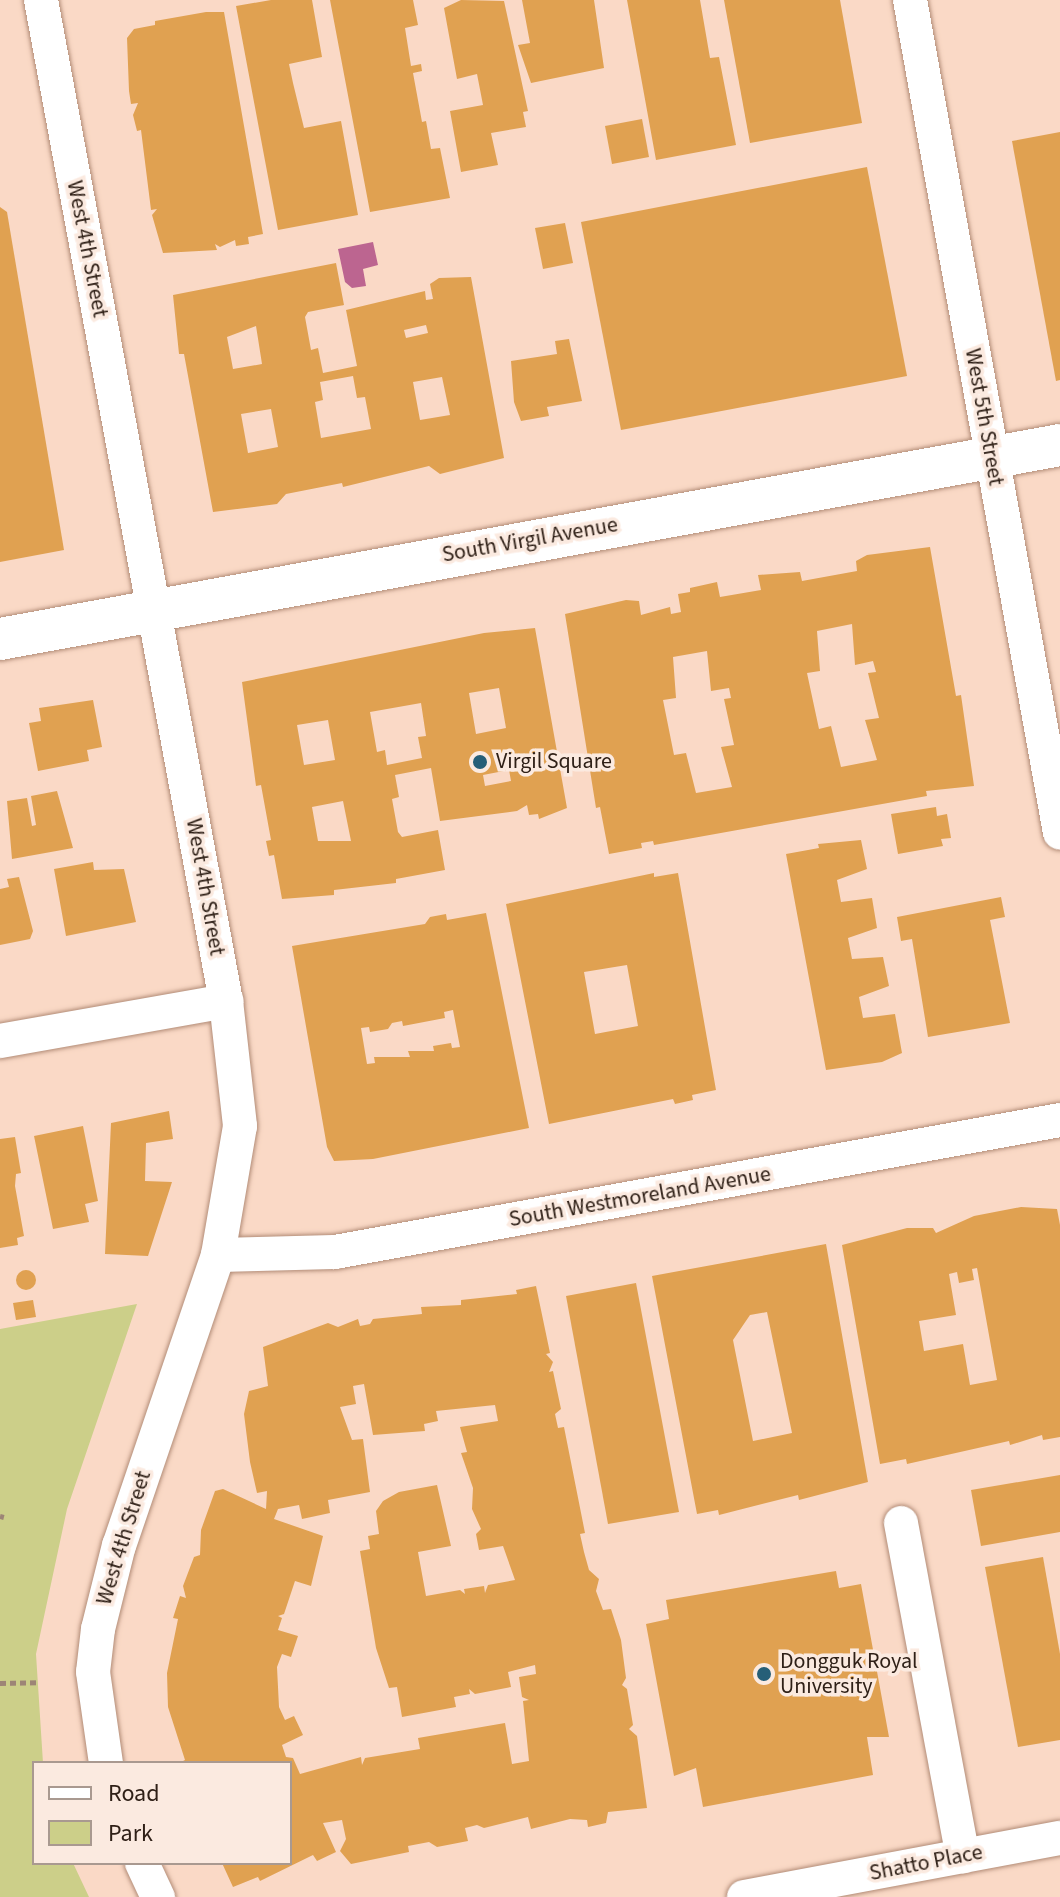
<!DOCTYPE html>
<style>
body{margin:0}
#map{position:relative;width:1060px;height:1897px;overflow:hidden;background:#fad9c6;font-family:"Source Sans 3",sans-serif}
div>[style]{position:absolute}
.green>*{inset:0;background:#cccf89}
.water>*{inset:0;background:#bc6590}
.building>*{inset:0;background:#e0a151}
.round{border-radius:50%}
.path>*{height:5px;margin-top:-2.5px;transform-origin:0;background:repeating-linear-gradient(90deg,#9d8576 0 6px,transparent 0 10px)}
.roads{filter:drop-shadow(0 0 2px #b28c77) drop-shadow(0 0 2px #b28c77)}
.minor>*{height:34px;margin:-17px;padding:0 17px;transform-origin:17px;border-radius:17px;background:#fff}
.major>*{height:42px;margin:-21px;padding:0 21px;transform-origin:21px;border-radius:21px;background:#fff}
.dots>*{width:22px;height:22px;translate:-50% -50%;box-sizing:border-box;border:4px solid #fbeae0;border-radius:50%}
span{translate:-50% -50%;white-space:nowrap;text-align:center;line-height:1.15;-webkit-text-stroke:7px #fbeae0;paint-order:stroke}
.street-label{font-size:22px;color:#2f2017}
.poi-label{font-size:22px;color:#2f2017}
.left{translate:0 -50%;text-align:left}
.legend{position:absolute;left:32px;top:1761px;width:260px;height:104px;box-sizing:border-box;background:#fbeae0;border:2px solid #a99990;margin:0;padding:10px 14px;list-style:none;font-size:24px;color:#2f2017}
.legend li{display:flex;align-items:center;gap:16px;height:40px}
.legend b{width:40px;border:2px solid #a99990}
</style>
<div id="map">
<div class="green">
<div style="clip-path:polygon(137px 1304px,67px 1509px,36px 1654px,43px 1763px,34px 1763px,34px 1863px,73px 1863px,89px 1897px,0 1897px,0 1329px)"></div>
</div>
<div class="water">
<div style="clip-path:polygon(373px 242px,378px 265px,363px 269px,366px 286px,352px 288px,345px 282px,338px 249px)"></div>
</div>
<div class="building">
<div style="clip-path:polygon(271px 0,312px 0,322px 57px,289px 64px,293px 83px,304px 128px,341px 121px,358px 215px,278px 230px,236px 6px)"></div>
<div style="clip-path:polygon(330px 0,413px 0,418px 25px,405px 28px,411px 66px,421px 64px,422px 71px,413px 73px,422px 122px,426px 121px,431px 149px,440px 148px,450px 198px,370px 212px)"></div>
<div style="clip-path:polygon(461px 0,504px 1px,528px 111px,523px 112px,526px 127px,491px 133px,498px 165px,461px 172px,450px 111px,483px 105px,477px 74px,457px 79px,444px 8px)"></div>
<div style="clip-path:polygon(522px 0,594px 0,604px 68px,531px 83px,518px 45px,530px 43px)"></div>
<div style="clip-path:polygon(627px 0,700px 0,710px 58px,719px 57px,736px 145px,656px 160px)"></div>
<div style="clip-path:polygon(724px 0,840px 0,862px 123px,750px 143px)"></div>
<div style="clip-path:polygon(206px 12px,224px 12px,263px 234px,248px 237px,249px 244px,236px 246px,235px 240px,220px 247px,215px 244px,217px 250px,163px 253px,152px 215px,157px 209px,151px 210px,141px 130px,137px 131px,133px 115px,138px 103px,131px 104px,129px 91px,127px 38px,134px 29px,155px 25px,155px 21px)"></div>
<div style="clip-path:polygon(642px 119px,649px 157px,612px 164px,605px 126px)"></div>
<div style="clip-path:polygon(1060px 132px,1060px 380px,1056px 381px,1012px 141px)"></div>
<div style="clip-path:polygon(867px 167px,907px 376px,621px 430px,581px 222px)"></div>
<div style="clip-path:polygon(0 207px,7px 212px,64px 550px,0 562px)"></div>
<div style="clip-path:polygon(565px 223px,573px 263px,543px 269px,535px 228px)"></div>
<div style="clip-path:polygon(evenodd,336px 263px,344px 305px,308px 312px,305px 317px,311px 350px,318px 348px,323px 373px,357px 366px,346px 310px,425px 291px,426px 300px,433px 299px,430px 284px,439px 278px,471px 277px,504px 458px,440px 474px,429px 466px,343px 487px,342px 483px,286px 494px,277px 504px,213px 512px,184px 354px,179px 354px,173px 295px,336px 263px,426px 325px,428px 333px,406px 338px,404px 330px,426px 325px,336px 263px,256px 326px,262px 364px,233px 369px,227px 337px,256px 326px,336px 263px,353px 376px,357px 398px,365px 397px,371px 429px,321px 438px,315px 402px,323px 400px,320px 382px,353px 376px,336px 263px,442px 377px,450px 415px,420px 420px,413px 382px,442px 377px,336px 263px,271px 409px,278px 447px,248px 453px,241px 414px,271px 409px)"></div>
<div style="clip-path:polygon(569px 339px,582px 401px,547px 407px,549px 416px,521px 421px,514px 402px,511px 361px,557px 354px,555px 341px)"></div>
<div style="clip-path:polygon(evenodd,930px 547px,956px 696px,961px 695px,974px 786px,926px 791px,927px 796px,654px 845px,653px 841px,641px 843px,642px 848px,609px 854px,600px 807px,596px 808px,565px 614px,626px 600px,639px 601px,641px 615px,670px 607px,671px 614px,681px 612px,678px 594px,690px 592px,690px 588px,717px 582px,720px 597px,761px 590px,758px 575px,800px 572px,802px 581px,857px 571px,856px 561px,867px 555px,930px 547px,852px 624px,855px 665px,873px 661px,876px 672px,868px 673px,879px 718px,865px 720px,877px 760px,841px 767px,831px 726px,819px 729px,807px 673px,820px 671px,817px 631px,852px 624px,930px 547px,707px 651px,711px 691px,729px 688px,731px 698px,724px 699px,734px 745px,721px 747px,732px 787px,696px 793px,686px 753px,674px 755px,663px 700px,676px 698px,673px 657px,707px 651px)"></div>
<div style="clip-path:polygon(evenodd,535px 628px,567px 808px,539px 819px,538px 814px,529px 815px,527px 805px,517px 811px,440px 821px,431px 768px,395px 775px,399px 797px,392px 799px,398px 832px,402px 837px,438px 830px,445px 870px,396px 879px,396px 883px,334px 890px,334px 895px,282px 899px,274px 855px,269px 856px,266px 841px,271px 840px,261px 785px,256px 786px,242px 682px,484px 633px,535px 628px,499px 688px,506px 728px,476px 734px,469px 693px,499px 688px,535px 628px,421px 703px,426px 736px,418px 737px,422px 758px,387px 765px,385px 750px,377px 752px,370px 712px,421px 703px,535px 628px,328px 720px,335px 760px,304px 765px,297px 725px,328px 720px,535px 628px,509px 770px,511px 781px,485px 786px,483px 775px,509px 770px,535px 628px,343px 801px,351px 841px,318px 841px,312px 807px,343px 801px)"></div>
<div style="clip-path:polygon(93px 700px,102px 747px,87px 750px,89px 761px,38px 771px,29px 723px,41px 721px,39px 708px)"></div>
<div style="clip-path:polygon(57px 791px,73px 848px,12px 859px,7px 801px,27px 798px,32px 826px,36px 825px,31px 796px)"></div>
<div style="clip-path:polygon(936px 807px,937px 816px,947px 814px,951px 838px,941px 839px,943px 846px,898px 854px,891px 814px)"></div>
<div style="clip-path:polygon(861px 840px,867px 869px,837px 880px,841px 902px,872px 898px,877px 928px,848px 938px,852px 959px,883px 957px,889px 986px,859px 997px,863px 1018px,895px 1014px,902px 1053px,882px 1062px,826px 1070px,786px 854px,819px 848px,818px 844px)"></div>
<div style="clip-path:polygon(93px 862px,94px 870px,124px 869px,136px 922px,66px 936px,54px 869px)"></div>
<div style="clip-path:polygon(evenodd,654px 873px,654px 877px,678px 873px,716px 1090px,692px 1095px,693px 1100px,675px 1104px,673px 1099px,549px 1124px,506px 904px,654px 873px,627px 965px,638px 1026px,595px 1034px,584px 972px,627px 965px)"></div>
<div style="clip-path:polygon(19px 877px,33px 931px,30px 939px,0 945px,0 889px,9px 887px,7px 879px)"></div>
<div style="clip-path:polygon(1001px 897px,1005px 917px,990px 920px,1010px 1023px,928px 1037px,912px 939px,901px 941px,897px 917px)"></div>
<div style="clip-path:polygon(evenodd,486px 913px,529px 1128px,373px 1159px,334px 1161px,327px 1147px,292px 946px,425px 924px,430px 917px,446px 914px,447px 920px,486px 913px,453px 1010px,460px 1047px,452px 1048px,451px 1043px,433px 1046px,434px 1051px,408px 1051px,410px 1057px,374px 1057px,375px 1063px,367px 1064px,361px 1028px,369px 1027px,370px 1032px,388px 1029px,392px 1023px,402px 1021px,403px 1026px,445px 1018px,444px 1012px,453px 1010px)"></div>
<div style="clip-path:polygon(169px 1111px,173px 1139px,146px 1143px,145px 1181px,172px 1182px,148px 1256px,105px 1254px,111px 1123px)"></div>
<div style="clip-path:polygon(83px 1126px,98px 1201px,85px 1204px,89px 1222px,53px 1229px,34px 1136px)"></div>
<div style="clip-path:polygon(15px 1137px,21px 1173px,16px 1174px,15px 1186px,24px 1236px,17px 1238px,18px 1245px,0 1248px,0 1139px)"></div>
<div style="clip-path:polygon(evenodd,1021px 1207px,1057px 1209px,1060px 1225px,1060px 1437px,1043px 1440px,1042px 1435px,1010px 1445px,1009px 1441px,907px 1464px,906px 1459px,880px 1464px,842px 1245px,907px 1228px,933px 1228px,936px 1233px,974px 1216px,1021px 1207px,977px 1268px,997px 1380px,970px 1385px,963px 1344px,924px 1351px,919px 1321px,956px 1315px,949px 1274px,957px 1272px,959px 1283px,974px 1280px,972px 1269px,977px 1268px)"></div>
<div style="clip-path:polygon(evenodd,826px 1244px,868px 1482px,799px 1500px,798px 1495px,719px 1515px,718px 1510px,697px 1514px,652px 1276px,826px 1244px,767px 1312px,792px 1433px,753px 1441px,733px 1340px,750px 1315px,767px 1312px)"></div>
<div class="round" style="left:16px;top:1270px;width:20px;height:20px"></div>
<div style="clip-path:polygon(636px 1283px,679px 1512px,608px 1524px,566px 1296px)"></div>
<div style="clip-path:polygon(evenodd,536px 1286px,550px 1353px,546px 1354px,553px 1362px,549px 1372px,553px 1371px,561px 1409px,555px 1414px,558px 1428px,564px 1427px,585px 1533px,580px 1534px,584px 1552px,589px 1570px,599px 1579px,596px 1591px,603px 1610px,611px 1609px,621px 1640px,626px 1678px,622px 1685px,627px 1689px,633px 1725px,629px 1729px,637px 1736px,647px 1808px,608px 1812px,606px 1823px,588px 1827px,587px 1820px,570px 1819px,531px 1829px,528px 1817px,484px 1828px,477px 1825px,465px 1828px,468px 1841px,437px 1847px,429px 1842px,408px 1846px,409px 1852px,351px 1864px,340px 1851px,346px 1839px,342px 1820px,323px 1823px,336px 1852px,317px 1861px,313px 1855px,260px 1881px,258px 1877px,233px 1887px,222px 1863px,290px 1863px,290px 1763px,179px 1763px,185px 1760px,168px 1707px,167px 1673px,178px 1619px,173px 1618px,180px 1596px,186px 1598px,183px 1586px,194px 1557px,200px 1555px,201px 1530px,215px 1491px,223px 1489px,266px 1509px,267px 1491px,257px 1493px,250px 1462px,244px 1414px,249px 1391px,268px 1386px,263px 1347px,328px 1323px,338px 1327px,358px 1319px,360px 1326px,370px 1324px,373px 1319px,422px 1314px,421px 1307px,461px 1305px,461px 1300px,517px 1294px,516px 1290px,536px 1286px,364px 1384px,373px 1435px,425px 1431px,424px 1424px,438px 1421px,436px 1411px,495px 1405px,498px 1421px,460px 1427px,467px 1452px,461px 1453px,473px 1488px,472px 1509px,481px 1529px,476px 1534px,479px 1550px,503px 1546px,515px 1580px,488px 1585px,485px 1593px,484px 1586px,464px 1589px,465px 1594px,460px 1590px,426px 1596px,418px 1552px,451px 1546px,437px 1485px,399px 1492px,383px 1501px,376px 1511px,379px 1534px,368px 1536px,370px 1549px,360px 1551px,376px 1648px,389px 1688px,397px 1687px,402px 1717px,456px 1707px,454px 1697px,470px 1694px,469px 1689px,475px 1694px,511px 1687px,508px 1672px,535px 1665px,536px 1674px,519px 1677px,522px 1697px,529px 1700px,523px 1701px,529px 1761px,512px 1764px,505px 1723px,418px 1738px,420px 1749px,365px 1758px,362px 1765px,361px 1757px,300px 1774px,293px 1758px,286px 1757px,282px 1745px,303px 1735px,294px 1716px,285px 1720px,279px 1707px,277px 1667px,282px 1654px,291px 1657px,298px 1636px,278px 1630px,282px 1618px,278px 1616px,284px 1614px,295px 1581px,311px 1586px,323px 1536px,274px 1519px,278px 1509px,299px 1505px,302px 1519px,330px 1513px,328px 1500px,370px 1492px,363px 1439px,352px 1440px,340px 1407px,356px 1404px,353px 1386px,364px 1384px)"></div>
<div style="clip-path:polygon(33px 1300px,36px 1317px,16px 1320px,13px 1303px)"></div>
<div style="clip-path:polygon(1060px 1475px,1060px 1532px,981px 1546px,971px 1490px)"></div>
<div style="clip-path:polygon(1043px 1557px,1060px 1654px,1060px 1740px,1018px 1747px,985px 1567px)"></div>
<div style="clip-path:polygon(836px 1571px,839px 1588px,861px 1584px,889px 1737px,867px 1737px,873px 1775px,703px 1807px,696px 1768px,674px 1776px,646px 1624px,669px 1619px,666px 1600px)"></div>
</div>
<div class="path">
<div style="left:0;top:1516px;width:4px;rotate:14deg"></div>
<div style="left:0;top:1683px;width:39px;rotate:-1deg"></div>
</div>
<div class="roads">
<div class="minor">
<div style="left:41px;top:0;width:1018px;rotate:79.53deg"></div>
<div style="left:226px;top:1001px;width:126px;rotate:83.6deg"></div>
<div style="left:240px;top:1126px;width:131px;rotate:99.7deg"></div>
<div style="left:218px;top:1255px;width:306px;rotate:108.8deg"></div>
<div style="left:119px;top:1545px;width:87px;rotate:104deg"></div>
<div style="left:98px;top:1629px;width:43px;rotate:96.6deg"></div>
<div style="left:93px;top:1672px;width:92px;rotate:81.9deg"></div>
<div style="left:910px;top:0;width:846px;rotate:79.79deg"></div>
<div style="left:0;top:1041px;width:230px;rotate:-10deg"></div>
<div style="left:218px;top:1255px;width:117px;rotate:-1.5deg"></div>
<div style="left:335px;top:1252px;width:737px;rotate:-10.32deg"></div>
<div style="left:901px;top:1523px;width:339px;rotate:79.5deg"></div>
<div style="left:142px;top:1863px;width:38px;rotate:65deg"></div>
<div style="left:744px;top:1897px;width:321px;rotate:-10.6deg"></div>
</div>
<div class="major">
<div style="left:0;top:639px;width:1078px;rotate:-10.37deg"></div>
</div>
</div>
<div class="dots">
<div style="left:480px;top:762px;background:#265f78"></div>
<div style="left:764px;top:1674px;background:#265f78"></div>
</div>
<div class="street-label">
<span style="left:87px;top:249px;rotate:79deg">West 4th Street</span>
<span style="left:984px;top:417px;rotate:80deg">West 5th Street</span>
<span style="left:530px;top:540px;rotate:-10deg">South Virgil Avenue</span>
<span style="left:205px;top:887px;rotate:80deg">West 4th Street</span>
<span style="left:640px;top:1197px;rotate:-10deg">South Westmoreland Avenue</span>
<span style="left:124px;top:1538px;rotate:-73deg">West 4th Street</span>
<span style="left:926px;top:1863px;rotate:-11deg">Shatto Place</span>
</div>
<div class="poi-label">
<span class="left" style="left:496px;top:762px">Virgil Square</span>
<span class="left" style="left:780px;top:1674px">Dongguk Royal<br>University</span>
</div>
<ul class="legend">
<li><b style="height:10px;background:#fff"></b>Road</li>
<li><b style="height:22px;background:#cccf89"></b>Park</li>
</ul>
</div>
